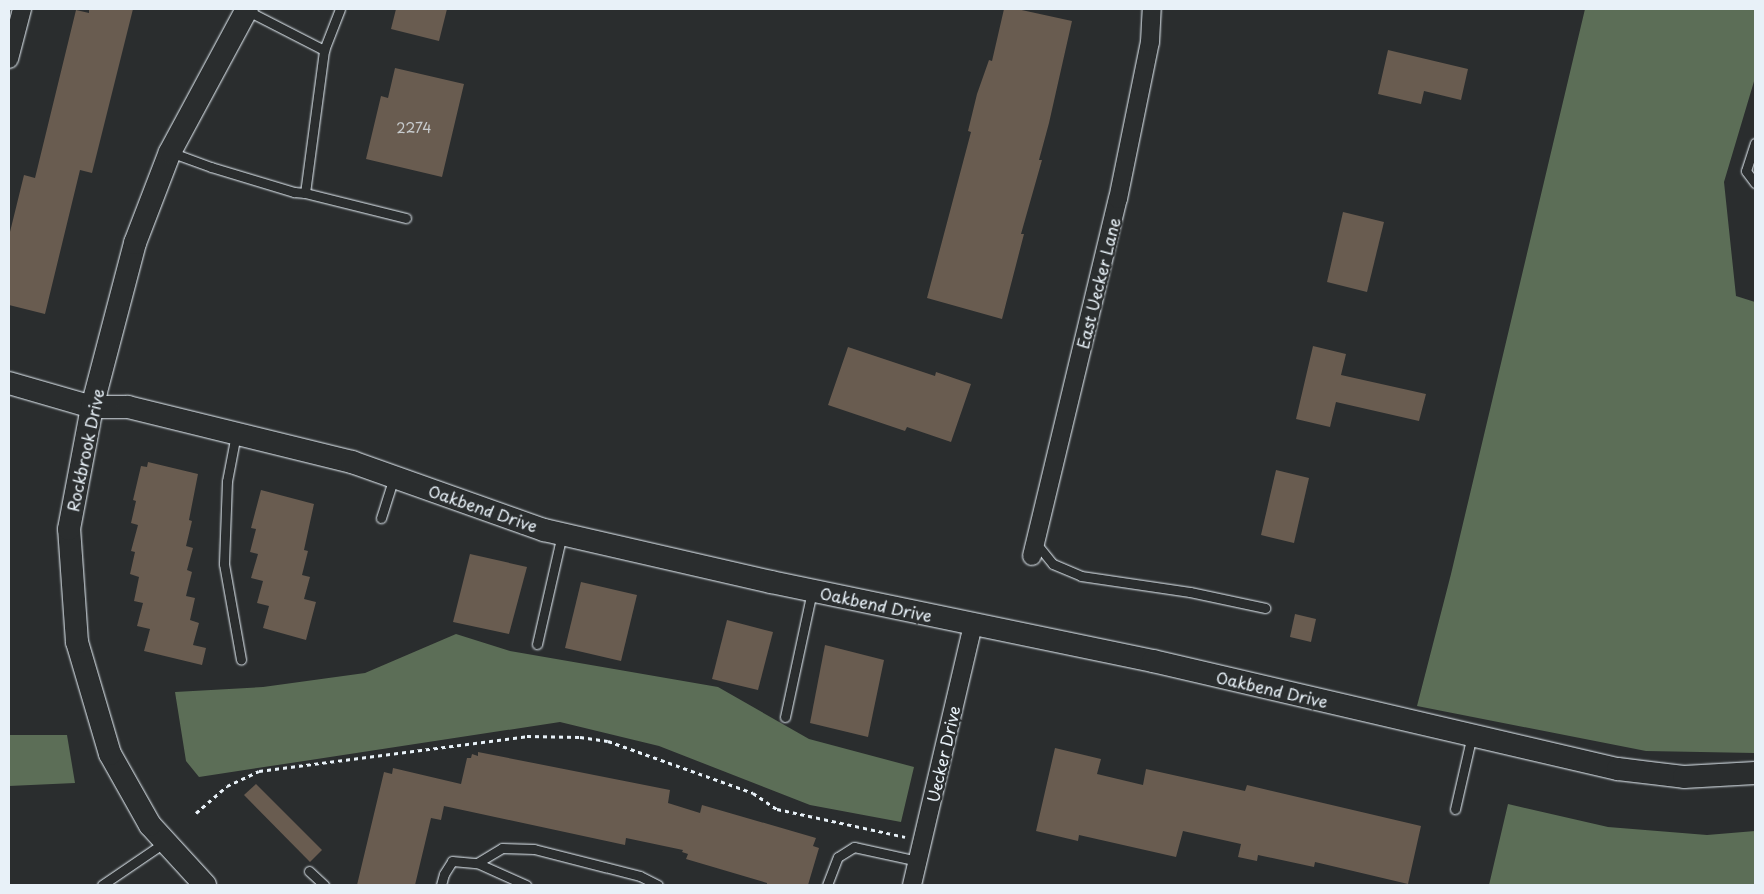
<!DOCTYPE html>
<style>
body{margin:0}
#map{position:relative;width:1764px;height:894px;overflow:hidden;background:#2a2d2e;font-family:"Playpen Sans",sans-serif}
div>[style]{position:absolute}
.green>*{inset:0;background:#5c6e57}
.building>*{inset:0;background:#695c50}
.path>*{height:3px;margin-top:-1.5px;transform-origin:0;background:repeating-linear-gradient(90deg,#e8f1f8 0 4px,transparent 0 8px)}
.roads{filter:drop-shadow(0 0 1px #e8f1f8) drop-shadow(0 0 1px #e8f1f8)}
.service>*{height:9px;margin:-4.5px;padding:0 4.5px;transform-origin:4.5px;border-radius:4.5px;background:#2a2d2e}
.minor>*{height:18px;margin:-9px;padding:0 9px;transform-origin:9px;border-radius:9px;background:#2a2d2e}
.tertiary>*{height:22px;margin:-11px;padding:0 11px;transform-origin:11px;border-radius:11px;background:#2a2d2e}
span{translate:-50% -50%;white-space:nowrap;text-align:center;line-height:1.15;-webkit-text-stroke:5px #2a2d2e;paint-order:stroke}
.number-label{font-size:14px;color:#c8ccce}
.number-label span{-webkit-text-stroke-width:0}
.street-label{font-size:16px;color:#e8f1f8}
.frame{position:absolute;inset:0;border:10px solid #e8f1f8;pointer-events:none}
</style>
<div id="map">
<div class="green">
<div style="clip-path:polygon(1585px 9px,1755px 9px,1755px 78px,1724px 182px,1736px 296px,1755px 302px,1755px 753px,1646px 751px,1417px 706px,1451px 574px)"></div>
<div style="clip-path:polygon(456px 634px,510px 651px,718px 687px,809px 739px,914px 767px,901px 822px,810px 805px,659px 746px,560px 722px,199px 777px,186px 761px,175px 692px,263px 687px,365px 673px)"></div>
<div style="clip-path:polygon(9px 735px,67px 735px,75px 783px,9px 786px)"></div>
<div style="clip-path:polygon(1508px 804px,1608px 827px,1707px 835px,1755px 831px,1755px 885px,1489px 885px)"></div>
</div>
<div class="building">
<div style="clip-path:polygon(89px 9px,133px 9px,92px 173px,80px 170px,45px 314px,9px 305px,9px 236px,24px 175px,35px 178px,76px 10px,89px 13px)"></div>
<div style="clip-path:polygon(396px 9px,447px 9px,439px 41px,391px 29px)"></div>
<div style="clip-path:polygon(1004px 9px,1017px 9px,1072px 21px,1049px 123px,1039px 160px,1042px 160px,1021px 234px,1024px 234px,1002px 319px,927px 298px,971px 132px,968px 131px,977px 94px,989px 60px,992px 61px)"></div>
<div style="clip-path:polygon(1388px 50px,1468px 69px,1461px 100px,1424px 91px,1421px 104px,1378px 94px)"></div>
<div style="clip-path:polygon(395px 68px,464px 84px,442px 177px,366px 159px,381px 96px,388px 98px)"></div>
<div style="clip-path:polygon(1343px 212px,1384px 222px,1367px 292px,1327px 282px)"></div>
<div style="clip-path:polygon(1313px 346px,1346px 354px,1341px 375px,1426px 394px,1419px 421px,1336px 402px,1330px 427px,1296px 419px)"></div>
<div style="clip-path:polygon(848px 347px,935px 376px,936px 372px,971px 384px,951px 442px,907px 427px,905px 431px,828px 405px)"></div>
<div style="clip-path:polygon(148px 462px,198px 474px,189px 520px,192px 521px,186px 546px,193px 548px,187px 570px,192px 572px,186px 596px,195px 598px,190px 620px,199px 623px,193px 645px,206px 648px,202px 665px,144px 651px,150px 629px,137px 626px,143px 603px,134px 601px,139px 577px,130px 574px,135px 552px,131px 551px,138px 525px,131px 523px,136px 501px,133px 500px,141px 466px,147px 467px)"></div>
<div style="clip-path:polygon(1276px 470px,1309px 478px,1294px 543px,1261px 535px)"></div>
<div style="clip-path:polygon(261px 490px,314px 504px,304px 550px,308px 551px,302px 575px,310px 577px,304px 599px,316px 602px,306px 640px,263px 628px,269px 606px,257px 603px,263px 581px,251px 578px,258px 554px,250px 552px,256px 529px,251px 528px)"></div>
<div style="clip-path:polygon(470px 554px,527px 567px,509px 634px,453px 622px)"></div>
<div style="clip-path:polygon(581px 582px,637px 595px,621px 661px,565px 648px)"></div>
<div style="clip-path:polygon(1295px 614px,1316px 619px,1311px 642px,1290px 637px)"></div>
<div style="clip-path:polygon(727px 620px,773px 632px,758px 690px,712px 679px)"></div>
<div style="clip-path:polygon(825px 645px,884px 660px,868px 737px,810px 723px)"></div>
<div style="clip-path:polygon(1055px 748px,1101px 759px,1097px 774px,1143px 785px,1146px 769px,1245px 791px,1247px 785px,1421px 826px,1408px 884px,1315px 862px,1314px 867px,1258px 855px,1257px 861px,1238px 857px,1241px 844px,1183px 831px,1176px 857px,1079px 835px,1078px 841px,1036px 831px)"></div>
<div style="clip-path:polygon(478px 752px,670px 790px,668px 803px,700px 813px,702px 805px,816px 838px,813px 846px,819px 848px,808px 885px,767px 885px,767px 883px,686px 859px,688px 854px,682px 852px,683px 850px,626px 838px,625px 845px,444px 806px,441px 820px,431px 818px,415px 885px,357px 885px,384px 772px,392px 774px,393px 768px,461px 784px,467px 758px,471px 758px,472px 754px,478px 756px)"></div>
<div style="clip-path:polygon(256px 784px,322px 850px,310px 862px,244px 795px)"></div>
</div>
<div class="path">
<div style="left:196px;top:813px;width:41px;rotate:-41.1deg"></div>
<div style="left:227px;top:786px;width:35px;rotate:-25deg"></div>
<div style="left:259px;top:771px;width:270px;rotate:-7.4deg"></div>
<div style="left:527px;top:736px;width:53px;rotate:1.1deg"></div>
<div style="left:580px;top:737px;width:28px;rotate:8deg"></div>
<div style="left:608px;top:741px;width:154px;rotate:19.7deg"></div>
<div style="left:753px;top:793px;width:29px;rotate:34deg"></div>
<div style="left:777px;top:809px;width:131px;rotate:12.3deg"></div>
</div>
<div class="roads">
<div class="service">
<div style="left:246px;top:10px;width:88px;rotate:27.1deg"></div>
<div style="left:1755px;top:143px;width:29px;rotate:108deg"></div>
<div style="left:1746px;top:171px;width:15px;rotate:53deg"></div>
<div style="left:170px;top:152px;width:44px;rotate:20.1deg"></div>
<div style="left:211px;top:167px;width:87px;rotate:16.8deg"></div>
<div style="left:294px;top:192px;width:11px;rotate:5deg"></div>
<div style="left:305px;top:193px;width:144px;rotate:-82.4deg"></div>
<div style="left:324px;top:50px;width:44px;rotate:-68.7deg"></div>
<div style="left:305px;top:193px;width:104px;rotate:13.9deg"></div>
<div style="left:236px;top:434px;width:48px;rotate:100.8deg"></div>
<div style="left:227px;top:481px;width:83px;rotate:92.1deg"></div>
<div style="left:224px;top:564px;width:97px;rotate:79.9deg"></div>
<div style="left:381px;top:518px;width:43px;rotate:-72.4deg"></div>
<div style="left:1035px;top:542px;width:28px;rotate:51deg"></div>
<div style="left:1053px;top:564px;width:30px;rotate:23deg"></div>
<div style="left:1081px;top:576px;width:110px;rotate:8.4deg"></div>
<div style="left:1190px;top:592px;width:77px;rotate:12deg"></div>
<div style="left:537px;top:644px;width:113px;rotate:-77.2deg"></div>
<div style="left:785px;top:717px;width:129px;rotate:-77.9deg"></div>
<div style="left:1455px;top:809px;width:76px;rotate:-77.1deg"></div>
<div style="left:477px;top:863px;width:29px;rotate:-31deg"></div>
<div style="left:502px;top:848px;width:32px;rotate:2deg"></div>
<div style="left:534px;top:849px;width:109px;rotate:14.3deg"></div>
<div style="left:640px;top:876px;width:20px;rotate:27deg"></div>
<div style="left:309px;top:871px;width:21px;rotate:43deg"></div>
<div style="left:102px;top:885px;width:76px;rotate:-34.3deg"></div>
<div style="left:441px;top:885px;width:11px;rotate:-75deg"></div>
<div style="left:444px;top:874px;width:15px;rotate:-58deg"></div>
<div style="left:452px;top:861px;width:25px;rotate:5deg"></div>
<div style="left:477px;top:863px;width:54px;rotate:24.2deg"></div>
<div style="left:827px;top:885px;width:30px;rotate:-69deg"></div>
<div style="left:838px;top:857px;width:19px;rotate:-32deg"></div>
<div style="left:854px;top:847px;width:66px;rotate:12.3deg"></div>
</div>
<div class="minor">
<div style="left:9px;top:59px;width:52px;rotate:-75.4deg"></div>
<div style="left:1032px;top:556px;width:367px;rotate:-76.5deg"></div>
<div style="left:1118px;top:199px;width:160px;rotate:-78.5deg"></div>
<div style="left:1150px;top:42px;width:33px;rotate:-87deg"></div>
<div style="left:912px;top:885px;width:268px;rotate:-76.8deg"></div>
</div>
<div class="tertiary">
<div style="left:9px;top:383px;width:86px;rotate:16.1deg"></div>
<div style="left:92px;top:407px;width:36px"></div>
<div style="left:128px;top:407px;width:231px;rotate:13.8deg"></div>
<div style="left:352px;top:462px;width:204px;rotate:19.5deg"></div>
<div style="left:544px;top:530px;width:233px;rotate:12.9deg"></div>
<div style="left:771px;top:582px;width:390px;rotate:11.7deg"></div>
<div style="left:1153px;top:661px;width:477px;rotate:13.1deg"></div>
<div style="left:1618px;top:769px;width:66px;rotate:6.9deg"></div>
<div style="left:1684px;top:777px;width:71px;rotate:-3.2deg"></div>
<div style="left:205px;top:885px;width:81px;rotate:-132.5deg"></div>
<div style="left:150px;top:825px;width:81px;rotate:-119.4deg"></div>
<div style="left:110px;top:754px;width:117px;rotate:-106.4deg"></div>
<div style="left:77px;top:642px;width:113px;rotate:-94deg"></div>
<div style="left:69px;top:529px;width:124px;rotate:-79.3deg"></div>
<div style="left:92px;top:407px;width:170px;rotate:-75.3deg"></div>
<div style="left:135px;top:243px;width:97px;rotate:-69deg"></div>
<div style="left:170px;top:152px;width:162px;rotate:-61.7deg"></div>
</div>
</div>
<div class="number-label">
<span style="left:414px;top:128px">2274</span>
</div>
<div class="street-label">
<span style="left:1098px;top:283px;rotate:-76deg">East Uecker Lane</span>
<span style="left:85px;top:450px;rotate:-78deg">Rockbrook Drive</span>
<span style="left:483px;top:508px;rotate:19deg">Oakbend Drive</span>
<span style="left:876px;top:604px;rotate:12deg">Oakbend Drive</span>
<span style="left:1272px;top:689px;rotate:13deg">Oakbend Drive</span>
<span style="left:943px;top:754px;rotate:-77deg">Uecker Drive</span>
</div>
<div class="frame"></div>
</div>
